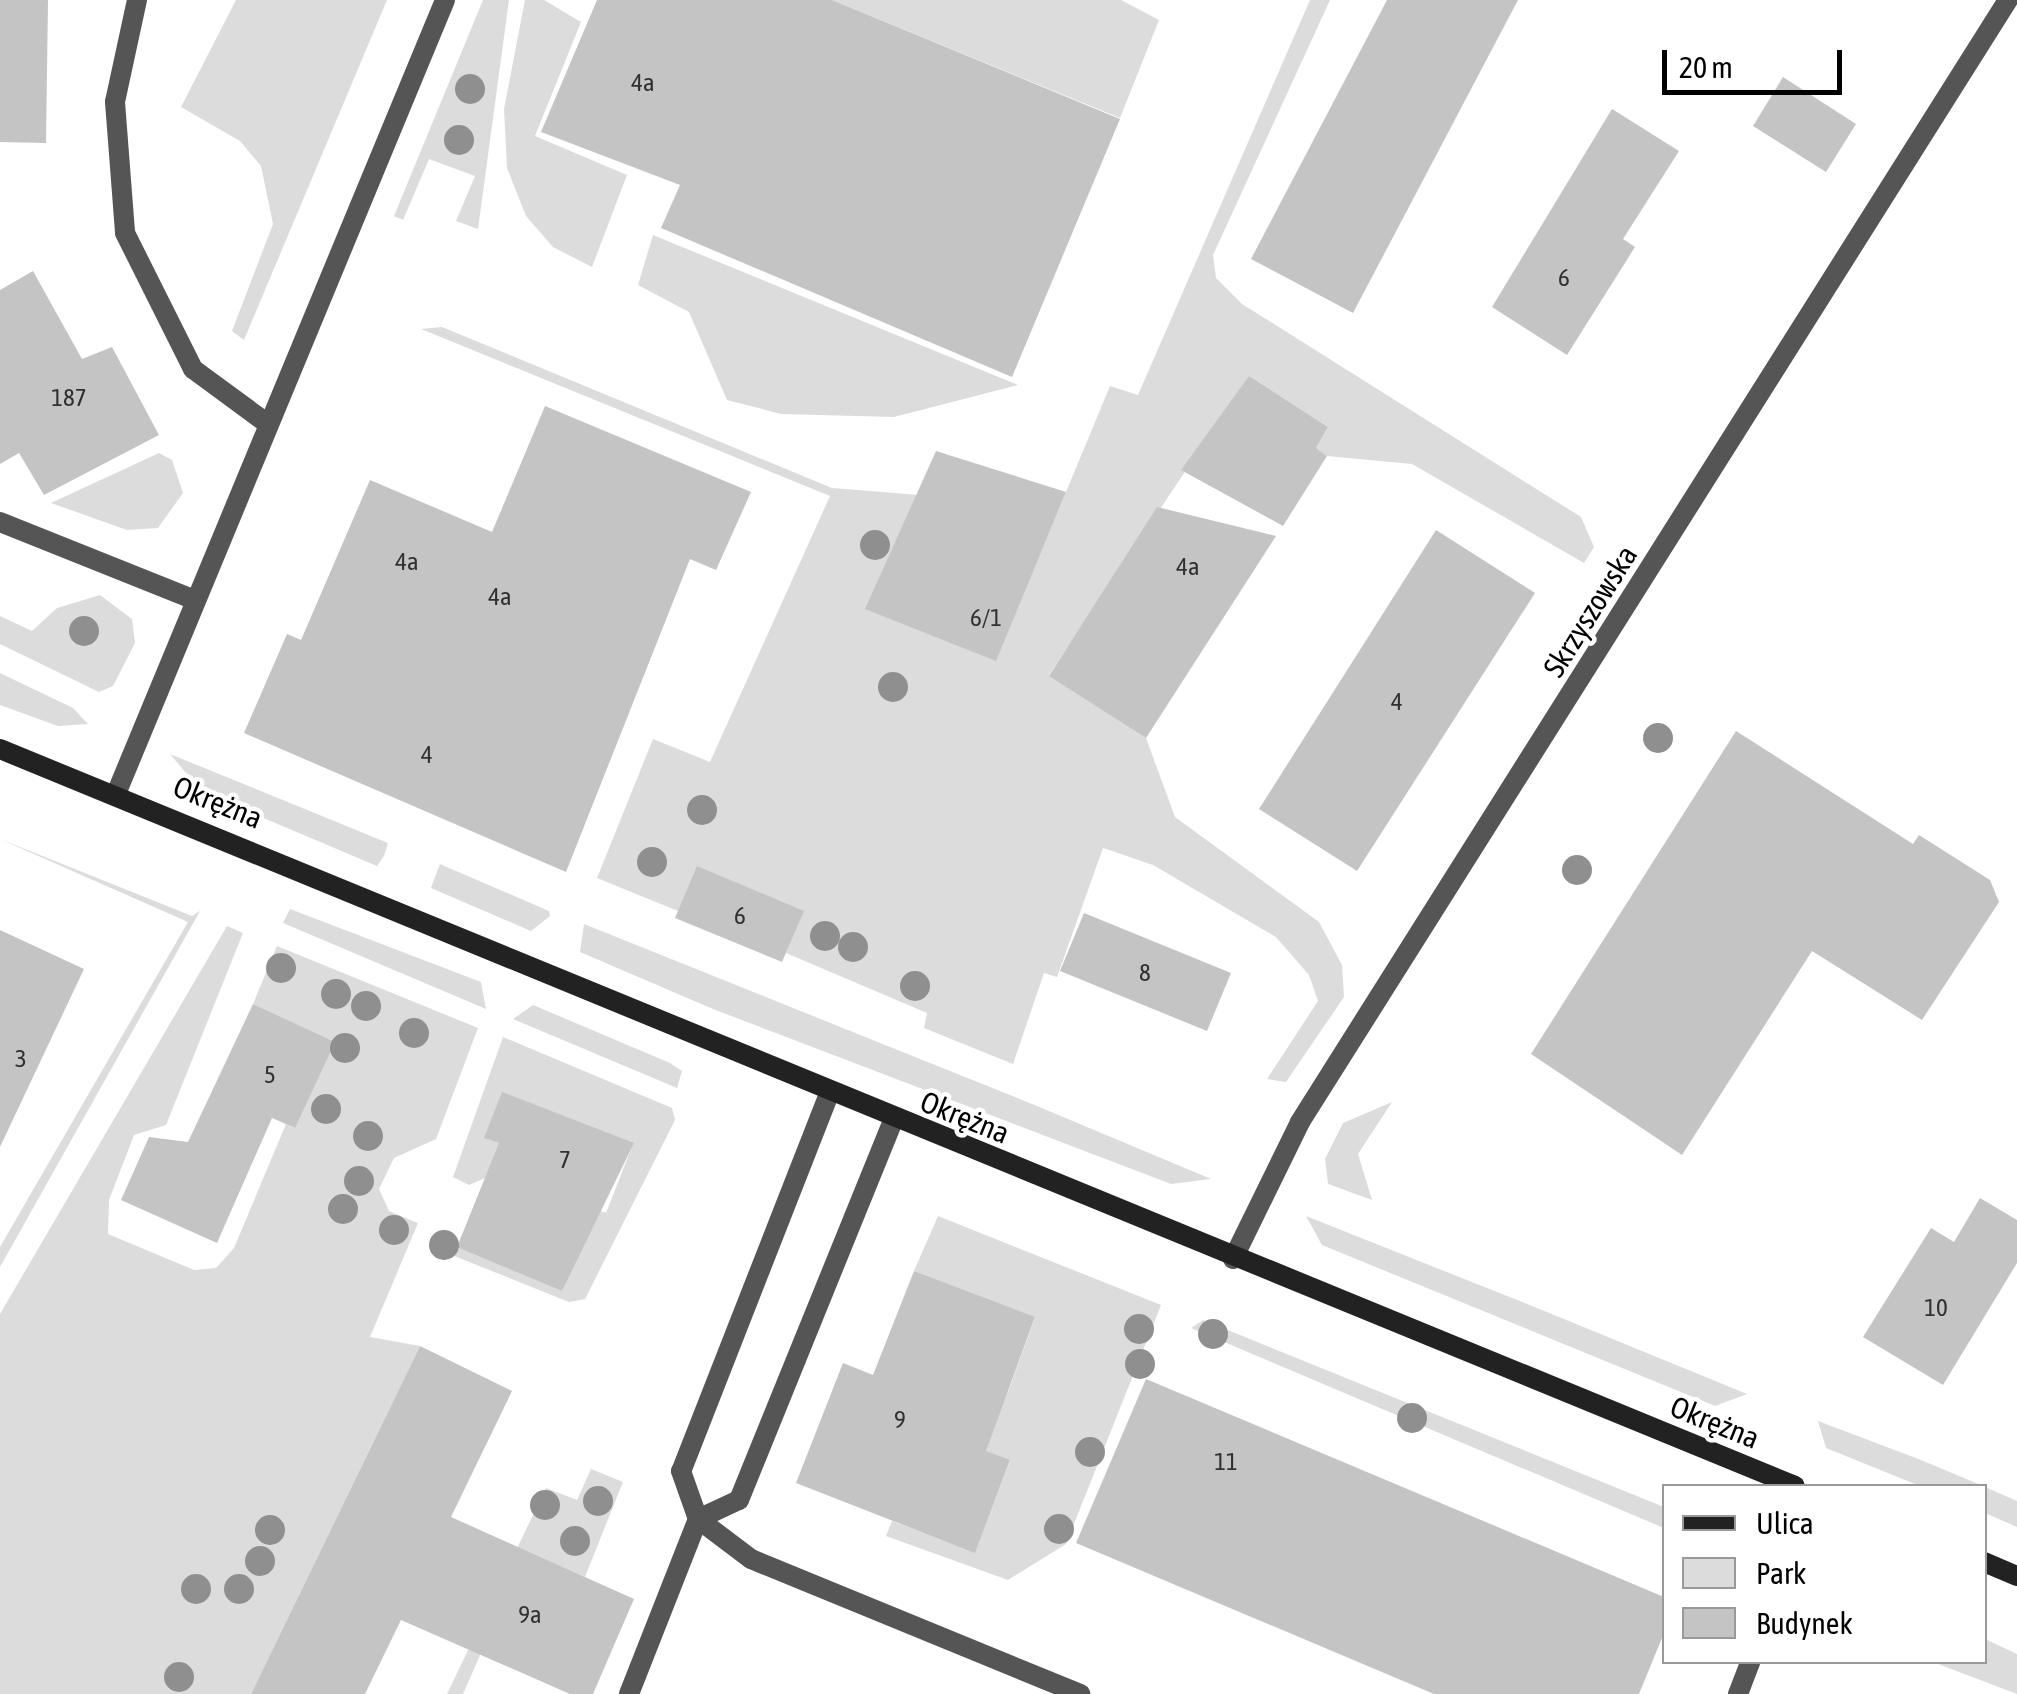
<!DOCTYPE html>
<meta charset="utf-8">
<style>
body{margin:0}
#map{position:relative;width:2017px;height:1694px;overflow:hidden;background:#fff;font-family:"Asap Condensed",sans-serif}
div>[style]{position:absolute}
.green>*{inset:0;background:#dcdcdc}
.building>*{inset:0;background:#c4c4c4}
.lane>*{height:20px;margin:-10px;padding:0 10px;transform-origin:10px;border-radius:10px;background:#555}
.street>*{height:20px;margin:-10px;padding:0 10px;transform-origin:10px;border-radius:10px;background:#555}
.secondary>*{height:20px;margin:-10px;padding:0 10px;transform-origin:10px;border-radius:10px;background:#222}
.trees>*{width:30px;height:30px;margin:-15px;border-radius:50%;background:#8f8f8f}
span{translate:-50% -50%;white-space:nowrap;text-align:center;line-height:1.15;-webkit-text-stroke:9px #fff;paint-order:stroke}
.number-label{font-size:25px;color:#313131}
.number-label span{-webkit-text-stroke-width:0}
.street-label{font-size:30px;color:#000}
.legend{position:absolute;left:1662px;top:1484px;width:325px;height:180px;box-sizing:border-box;background:#fff;border:2px solid #999;margin:0;padding:12px 18px;list-style:none;font-size:30px;color:#000}
.legend li{display:flex;align-items:center;gap:20px;height:50px}
.legend b{width:50px;border:2px solid #999}
.scale{position:absolute;left:1662px;top:50px;width:180px;height:45px;box-sizing:border-box;border:5px solid #000;border-top:0;padding-left:12px;font-size:30px;line-height:35px;white-space:nowrap;color:#000;-webkit-text-stroke:8px #fff;paint-order:stroke}
</style>
<div id="map">
<div class="green">
<div style="clip-path:polygon(236px 0,387px 0,244px 340px,232px 331px,273px 224px,261px 166px,240px 141px,181px 107px)"></div>
<div style="clip-path:polygon(483px 0,509px 0,478px 229px,456px 221px,475px 176px,429px 159px,403px 220px,394px 216px)"></div>
<div style="clip-path:polygon(525px 0,544px 0,581px 22px,535px 136px,627px 175px,592px 267px,553px 247px,526px 216px,507px 168px,504px 109px)"></div>
<div style="clip-path:polygon(832px 0,1121px 0,1159px 20px,1120px 118px)"></div>
<div style="clip-path:polygon(1310px 0,1330px 0,1213px 255px,1216px 278px,1242px 304px,1581px 517px,1594px 547px,1584px 563px,1412px 464px,1327px 456px,1316px 448px,1328px 427px,1249px 376px,1049px 675px,1146px 738px,1175px 817px,1319px 922px,1342px 965px,1344px 997px,1286px 1082px,1267px 1079px,1318px 1001px,1309px 975px,1276px 937px,1153px 865px,1103px 848px,1057px 977px,1044px 973px,1013px 1064px,924px 1028px,927px 1013px,786px 953px,803px 911px,678px 911px,597px 878px,653px 739px,710px 762px,830px 496px,421px 329px,442px 327px,832px 488px,919px 495px,1044px 545px,1110px 386px,1138px 395px)"></div>
<div style="clip-path:polygon(653px 235px,1018px 385px,894px 417px,781px 414px,727px 400px,689px 312px,638px 285px)"></div>
<div style="clip-path:polygon(159px 453px,172px 460px,183px 493px,158px 528px,127px 530px,51px 503px)"></div>
<div style="clip-path:polygon(100px 595px,132px 619px,135px 643px,113px 686px,99px 692px,0 644px,0 616px,32px 631px,57px 608px)"></div>
<div style="clip-path:polygon(0 673px,73px 708px,88px 724px,58px 726px,0 705px)"></div>
<div style="clip-path:polygon(170px 754px,388px 843px,384px 856px,377px 866px,202px 792px)"></div>
<div style="clip-path:polygon(0 839px,192px 916px,200px 911px,0 1267px,0 1247px,188px 922px)"></div>
<div style="clip-path:polygon(440px 864px,549px 911px,550px 916px,531px 931px,431px 888px)"></div>
<div style="clip-path:polygon(290px 909px,481px 982px,486px 1009px,283px 923px)"></div>
<div style="clip-path:polygon(584px 924px,1037px 1106px,1211px 1179px,1171px 1184px,713px 1009px,580px 952px)"></div>
<div style="clip-path:polygon(227px 926px,243px 933px,166px 1125px,134px 1135px,109px 1200px,108px 1234px,194px 1270px,216px 1268px,234px 1248px,286px 1124px,294px 1128px,334px 1042px,253px 1004px,277px 946px,478px 1028px,436px 1139px,394px 1158px,379px 1189px,389px 1211px,418px 1223px,370px 1337px,420px 1346px,251px 1694px,0 1694px,0 1314px)"></div>
<div style="clip-path:polygon(533px 1005px,670px 1063px,682px 1071px,677px 1088px,513px 1019px)"></div>
<div style="clip-path:polygon(503px 1037px,672px 1108px,675px 1120px,585px 1299px,569px 1302px,437px 1249px,443px 1235px,562px 1291px,583px 1242px,547px 1190px,606px 1213px,633px 1144px,485px 1138px,508px 1146px,499px 1172px,469px 1185px,453px 1177px)"></div>
<div style="clip-path:polygon(1392px 1102px,1358px 1154px,1372px 1200px,1328px 1184px,1325px 1159px,1343px 1123px)"></div>
<div style="clip-path:polygon(938px 1216px,1161px 1305px,1066px 1544px,1008px 1580px,886px 1536px,892px 1521px,975px 1552px,1010px 1461px,969px 1444px,1008px 1392px,1035px 1318px,914px 1271px)"></div>
<div style="clip-path:polygon(1306px 1216px,1537px 1308px,1747px 1394px,1715px 1406px,1322px 1245px)"></div>
<div style="clip-path:polygon(1203px 1320px,1664px 1507px,1664px 1528px,1191px 1328px)"></div>
<div style="clip-path:polygon(1818px 1421px,1921px 1460px,1983px 1486px,1920px 1486px,1826px 1448px)"></div>
<div style="clip-path:polygon(591px 1469px,623px 1482px,585px 1577px,526px 1551px,463px 1694px,447px 1694px,546px 1488px,577px 1500px)"></div>
<div style="clip-path:polygon(1985px 1487px,2017px 1501px,2017px 1527px,1985px 1513px)"></div>
<div style="clip-path:polygon(1985px 1639px,2017px 1654px,2017px 1694px,1933px 1662px,1984px 1662px)"></div>
</div>
<div class="building">
<div style="clip-path:polygon(0 0,48px 0,46px 143px,0 142px)"></div>
<div style="clip-path:polygon(597px 0,832px 0,1120px 119px,1012px 377px,661px 228px,680px 185px,541px 132px)"></div>
<div style="clip-path:polygon(1387px 0,1518px 0,1353px 313px,1251px 259px)"></div>
<div style="clip-path:polygon(1783px 77px,1856px 124px,1826px 172px,1753px 126px)"></div>
<div style="clip-path:polygon(1612px 109px,1679px 151px,1623px 239px,1635px 247px,1567px 355px,1492px 307px)"></div>
<div style="clip-path:polygon(33px 271px,82px 359px,112px 347px,159px 435px,44px 495px,19px 453px,0 464px,0 290px)"></div>
<div style="clip-path:polygon(1249px 376px,1328px 427px,1316px 448px,1327px 456px,1283px 526px,1181px 470px)"></div>
<div style="clip-path:polygon(545px 406px,751px 492px,716px 570px,690px 559px,566px 872px,244px 733px,287px 634px,301px 640px,370px 480px,492px 532px)"></div>
<div style="clip-path:polygon(936px 451px,1066px 492px,996px 661px,865px 609px)"></div>
<div style="clip-path:polygon(1157px 507px,1276px 536px,1146px 738px,1049px 676px)"></div>
<div style="clip-path:polygon(1436px 530px,1535px 593px,1357px 871px,1259px 809px)"></div>
<div style="clip-path:polygon(1736px 731px,1913px 844px,1919px 835px,1990px 880px,1999px 902px,1922px 1020px,1812px 951px,1682px 1155px,1531px 1054px)"></div>
<div style="clip-path:polygon(697px 866px,804px 911px,782px 962px,675px 918px)"></div>
<div style="clip-path:polygon(1084px 913px,1231px 973px,1207px 1031px,1060px 971px)"></div>
<div style="clip-path:polygon(0 930px,84px 969px,0 1147px)"></div>
<div style="clip-path:polygon(253px 1004px,335px 1042px,295px 1128px,272px 1118px,217px 1243px,121px 1200px,149px 1137px,188px 1142px)"></div>
<div style="clip-path:polygon(502px 1092px,634px 1143px,562px 1291px,457px 1247px,499px 1143px,484px 1138px)"></div>
<div style="clip-path:polygon(1980px 1198px,2017px 1220px,2017px 1263px,1943px 1385px,1863px 1337px,1931px 1228px,1954px 1242px)"></div>
<div style="clip-path:polygon(914px 1271px,1035px 1317px,986px 1451px,1010px 1460px,975px 1553px,796px 1483px,843px 1363px,873px 1375px)"></div>
<div style="clip-path:polygon(420px 1346px,512px 1391px,451px 1517px,634px 1599px,593px 1694px,570px 1694px,401px 1620px,365px 1694px,251px 1694px)"></div>
<div style="clip-path:polygon(1146px 1379px,1664px 1597px,1664px 1633px,1639px 1694px,1434px 1694px,1076px 1543px)"></div>
</div>
<div class="lane">
<div style="left:137px;top:0;width:104px;rotate:102.2deg"></div>
<div style="left:115px;top:102px;width:131px;rotate:85.6deg"></div>
<div style="left:125px;top:233px;width:152px;rotate:63.4deg"></div>
<div style="left:193px;top:369px;width:93px;rotate:36.3deg"></div>
<div style="left:0;top:522px;width:210px;rotate:21.8deg"></div>
<div style="left:829px;top:1094px;width:405px;rotate:111.4deg"></div>
<div style="left:681px;top:1471px;width:51px;rotate:70.5deg"></div>
<div style="left:698px;top:1519px;width:66px;rotate:37deg"></div>
<div style="left:751px;top:1559px;width:356px;rotate:22.3deg"></div>
<div style="left:629px;top:1694px;width:188px;rotate:-68.5deg"></div>
<div style="left:698px;top:1519px;width:45px;rotate:-24.9deg"></div>
<div style="left:739px;top:1500px;width:410px;rotate:-67.9deg"></div>
<div style="left:1738px;top:1694px;width:34px;rotate:-69deg"></div>
</div>
<div class="street">
<div style="left:116px;top:794px;width:859px;rotate:-67.49deg"></div>
<div style="left:1233px;top:1259px;width:153px;rotate:-63.9deg"></div>
<div style="left:1300px;top:1122px;width:1327px;rotate:-57.75deg"></div>
</div>
<div class="secondary">
<div style="left:0;top:749px;width:1940px;rotate:22.32deg"></div>
<div style="left:1984px;top:1562px;width:36px;rotate:23deg"></div>
</div>
<div class="trees">
<div style="left:470px;top:89px"></div>
<div style="left:459px;top:140px"></div>
<div style="left:875px;top:545px"></div>
<div style="left:84px;top:631px"></div>
<div style="left:893px;top:687px"></div>
<div style="left:1658px;top:738px"></div>
<div style="left:702px;top:810px"></div>
<div style="left:652px;top:862px"></div>
<div style="left:1577px;top:870px"></div>
<div style="left:825px;top:936px"></div>
<div style="left:853px;top:947px"></div>
<div style="left:281px;top:968px"></div>
<div style="left:915px;top:986px"></div>
<div style="left:336px;top:994px"></div>
<div style="left:366px;top:1006px"></div>
<div style="left:414px;top:1033px"></div>
<div style="left:345px;top:1048px"></div>
<div style="left:326px;top:1109px"></div>
<div style="left:368px;top:1136px"></div>
<div style="left:359px;top:1181px"></div>
<div style="left:343px;top:1209px"></div>
<div style="left:394px;top:1230px"></div>
<div style="left:444px;top:1245px"></div>
<div style="left:1139px;top:1329px"></div>
<div style="left:1213px;top:1334px"></div>
<div style="left:1140px;top:1364px"></div>
<div style="left:1412px;top:1418px"></div>
<div style="left:1090px;top:1452px"></div>
<div style="left:598px;top:1501px"></div>
<div style="left:545px;top:1505px"></div>
<div style="left:1059px;top:1529px"></div>
<div style="left:270px;top:1530px"></div>
<div style="left:575px;top:1541px"></div>
<div style="left:260px;top:1561px"></div>
<div style="left:196px;top:1589px"></div>
<div style="left:239px;top:1589px"></div>
<div style="left:179px;top:1677px"></div>
</div>
<div class="number-label">
<span style="left:643px;top:82px">4a</span>
<span style="left:1564px;top:277px">6</span>
<span style="left:69px;top:397px">187</span>
<span style="left:407px;top:561px">4a</span>
<span style="left:1188px;top:566px">4a</span>
<span style="left:500px;top:596px">4a</span>
<span style="left:986px;top:617px">6/1</span>
<span style="left:1397px;top:701px">4</span>
<span style="left:427px;top:754px">4</span>
<span style="left:740px;top:915px">6</span>
<span style="left:1145px;top:972px">8</span>
<span style="left:21px;top:1058px">3</span>
<span style="left:270px;top:1074px">5</span>
<span style="left:565px;top:1159px">7</span>
<span style="left:1936px;top:1307px">10</span>
<span style="left:900px;top:1419px">9</span>
<span style="left:1226px;top:1461px">11</span>
<span style="left:530px;top:1614px">9a</span>
</div>
<div class="street-label">
<span style="left:1590px;top:611px;rotate:-58deg">Skrzyszowska</span>
<span style="left:218px;top:802px;rotate:22deg">Okrężna</span>
<span style="left:965px;top:1117px;rotate:22deg">Okrężna</span>
<span style="left:1715px;top:1422px;rotate:22deg">Okrężna</span>
</div>
<ul class="legend">
<li><b style="height:12px;background:#222"></b>Ulica</li>
<li><b style="height:28px;background:#dcdcdc"></b>Park</li>
<li><b style="height:28px;background:#c4c4c4"></b>Budynek</li>
</ul>
<div class="scale">20 m</div>
</div>
